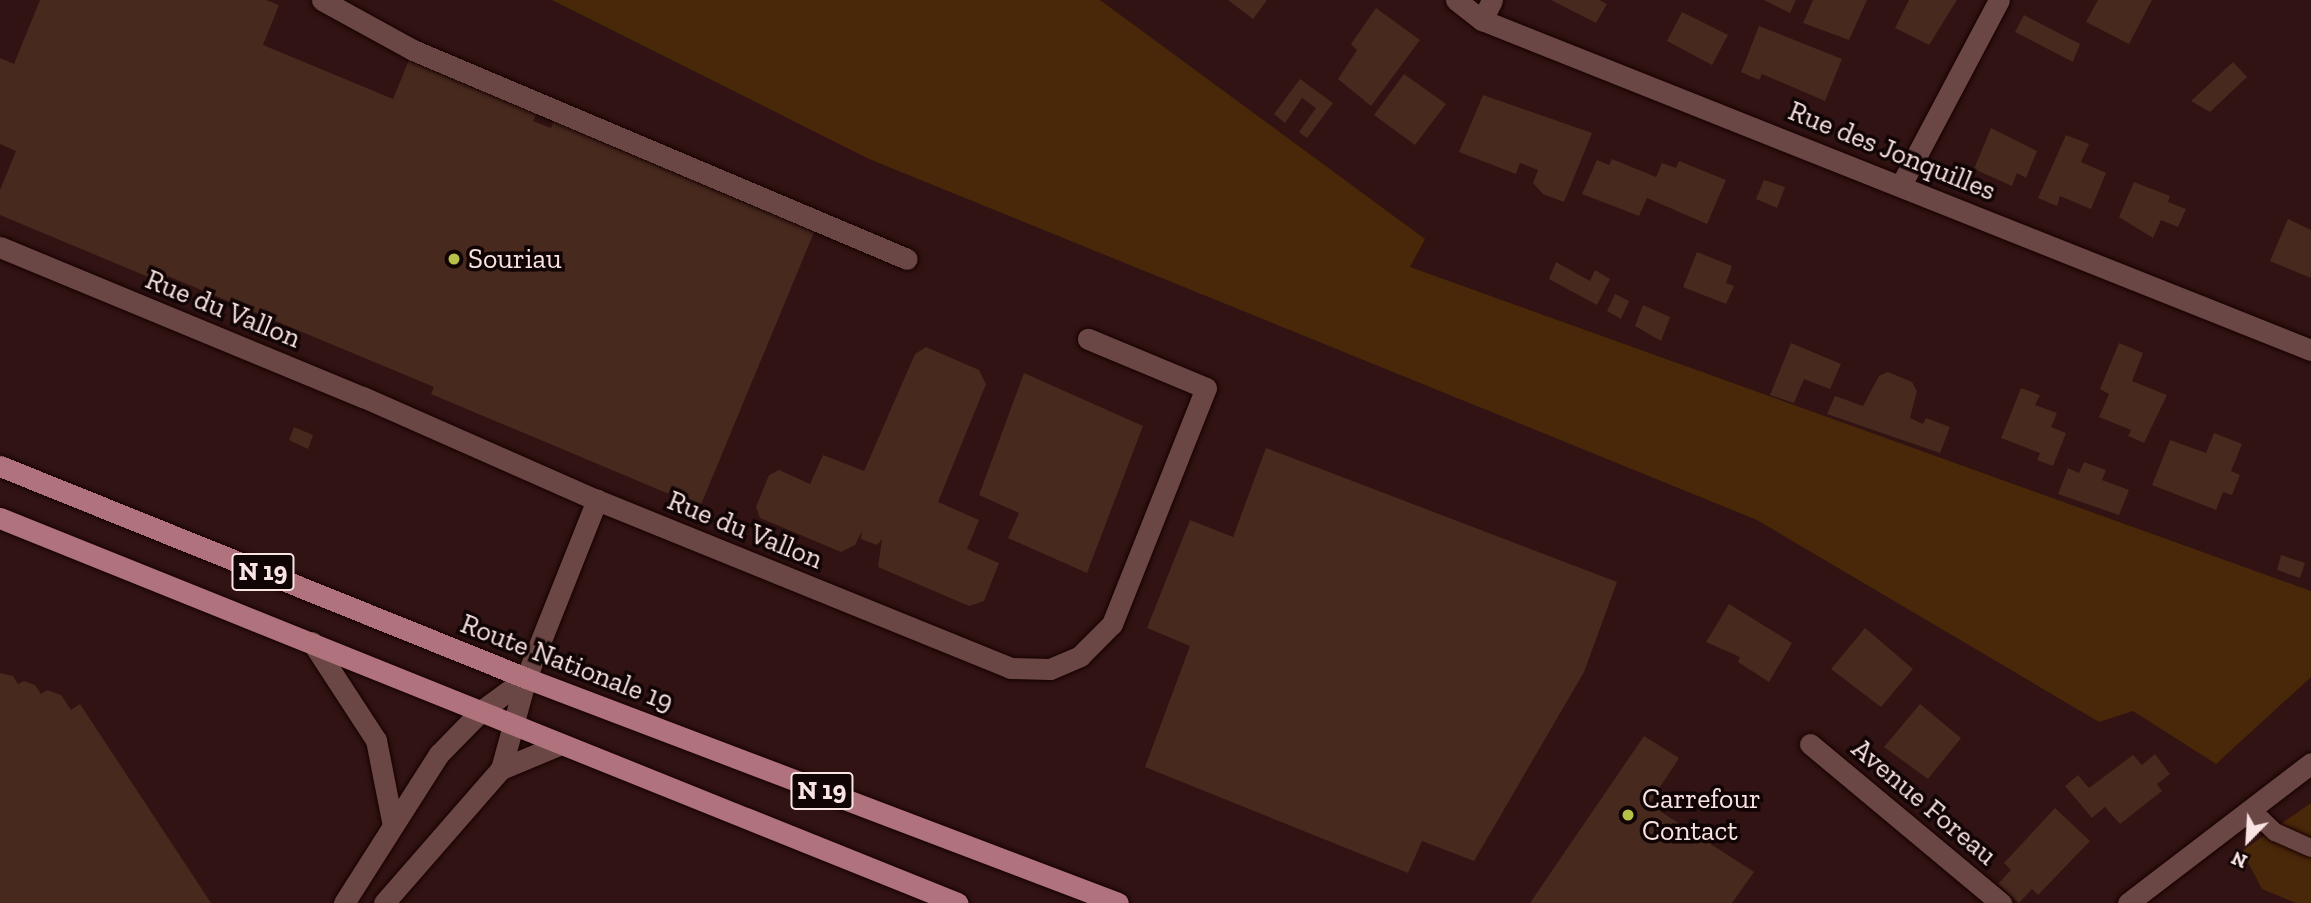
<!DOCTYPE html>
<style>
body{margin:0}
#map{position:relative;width:2311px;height:903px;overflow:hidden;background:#301312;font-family:"Zilla Slab",serif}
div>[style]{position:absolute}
.green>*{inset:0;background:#492709}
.building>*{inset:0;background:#47291e}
.roads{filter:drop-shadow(0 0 2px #170101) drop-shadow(0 0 2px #170101)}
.service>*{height:18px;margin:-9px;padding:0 9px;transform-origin:9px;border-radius:9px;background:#6a4644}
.minor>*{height:21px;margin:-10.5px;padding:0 10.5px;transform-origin:10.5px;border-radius:10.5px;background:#6a4644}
.tertiary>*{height:21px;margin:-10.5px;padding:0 10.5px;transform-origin:10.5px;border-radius:10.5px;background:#6a4644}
.primary>*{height:21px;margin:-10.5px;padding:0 10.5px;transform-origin:10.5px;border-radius:10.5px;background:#b0727c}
.dots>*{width:19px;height:19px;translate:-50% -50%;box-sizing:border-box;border:4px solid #100404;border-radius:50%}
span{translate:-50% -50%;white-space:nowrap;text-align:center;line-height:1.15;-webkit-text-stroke:7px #100404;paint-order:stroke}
.shield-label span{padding:2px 5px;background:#100404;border:2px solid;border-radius:5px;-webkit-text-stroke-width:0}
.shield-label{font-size:26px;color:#fae4e3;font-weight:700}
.street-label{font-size:28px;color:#fae4e3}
.poi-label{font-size:28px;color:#fae4e3}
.left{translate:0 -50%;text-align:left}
.north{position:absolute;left:2213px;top:805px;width:70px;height:70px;-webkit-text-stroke:5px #100404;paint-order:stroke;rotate:204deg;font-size:19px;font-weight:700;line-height:28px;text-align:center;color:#fae4e3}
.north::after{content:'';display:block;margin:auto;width:24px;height:32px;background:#fae4e3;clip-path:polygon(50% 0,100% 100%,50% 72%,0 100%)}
</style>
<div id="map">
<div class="green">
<div style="clip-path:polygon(552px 0,1100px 0,1425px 239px,1410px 267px,2311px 591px,2311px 677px,2216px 764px,2133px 711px,2099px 722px,1757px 520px,869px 159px)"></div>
<div style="clip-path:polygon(2311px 803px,2311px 903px,2296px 903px,2262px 889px,2242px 851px)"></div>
</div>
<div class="building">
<div style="clip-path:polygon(40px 0,266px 0,279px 5px,263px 45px,393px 99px,409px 60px,537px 113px,533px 121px,551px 128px,554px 120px,815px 230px,700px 507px,431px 394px,434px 387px,168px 276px,165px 284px,0 215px,0 190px,16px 151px,0 144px,0 58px,14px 64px)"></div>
<div style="clip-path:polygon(1228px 0,1267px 0,1253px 19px)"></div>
<div style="clip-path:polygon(1551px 0,1599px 0,1607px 4px,1596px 23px)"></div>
<div style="clip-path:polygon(1764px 0,1796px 0,1790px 13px)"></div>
<div style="clip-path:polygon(1813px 0,1867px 0,1849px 40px,1803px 23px)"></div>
<div style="clip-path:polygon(1909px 0,1957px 0,1929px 45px,1895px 28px)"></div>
<div style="clip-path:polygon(2098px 0,2152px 0,2129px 44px,2086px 22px)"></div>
<div style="clip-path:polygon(1376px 8px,1420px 40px,1371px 106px,1338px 79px,1357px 50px,1351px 44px)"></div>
<div style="clip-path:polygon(1682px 12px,1728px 35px,1712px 65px,1667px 41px)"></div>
<div style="clip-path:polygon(2024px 15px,2080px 44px,2073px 62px,2015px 32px)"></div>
<div style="clip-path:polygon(1759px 26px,1842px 59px,1825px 101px,1762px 74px,1759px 80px,1741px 72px)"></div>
<div style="clip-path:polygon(2233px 62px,2247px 77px,2210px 112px,2191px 101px)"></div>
<div style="clip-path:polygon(1404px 74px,1446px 104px,1415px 145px,1374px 115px)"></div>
<div style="clip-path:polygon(1300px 79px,1333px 103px,1307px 138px,1299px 132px,1316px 108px,1302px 98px,1285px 123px,1274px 114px)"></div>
<div style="clip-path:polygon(1483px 95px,1592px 133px,1564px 202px,1543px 194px,1533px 183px,1538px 170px,1520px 163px,1516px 174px,1459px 152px)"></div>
<div style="clip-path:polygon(1991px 128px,2037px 151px,2026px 178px,2017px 173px,2012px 186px,1974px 169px)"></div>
<div style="clip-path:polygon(2066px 135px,2089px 144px,2081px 162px,2106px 173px,2091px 209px,2060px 196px,2057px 206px,2038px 198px)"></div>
<div style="clip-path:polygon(1612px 159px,1656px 177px,1662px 163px,1676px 168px,1679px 161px,1726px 180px,1707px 224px,1647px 198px,1639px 216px,1582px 194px,1597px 160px,1609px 165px)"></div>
<div style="clip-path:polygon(1764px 180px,1785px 187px,1777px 208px,1756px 199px)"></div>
<div style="clip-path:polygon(2134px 182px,2170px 196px,2168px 202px,2186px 209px,2178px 227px,2161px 220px,2153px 238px,2119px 217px)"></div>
<div style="clip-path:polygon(2288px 219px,2311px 230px,2311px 278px,2270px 261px)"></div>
<div style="clip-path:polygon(1697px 252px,1732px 266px,1726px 283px,1734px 286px,1726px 304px,1683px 287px)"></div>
<div style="clip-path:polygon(1556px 262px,1590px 281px,1595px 270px,1610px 279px,1597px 305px,1549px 279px)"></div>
<div style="clip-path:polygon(1615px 294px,1629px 301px,1621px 319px,1607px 311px)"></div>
<div style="clip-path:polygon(1643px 305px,1670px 317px,1661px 341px,1635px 326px)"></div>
<div style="clip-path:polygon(1791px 343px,1841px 364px,1830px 389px,1804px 379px,1794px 403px,1770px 395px)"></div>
<div style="clip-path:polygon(2119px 343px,2143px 353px,2132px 381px,2167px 395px,2144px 443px,2128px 436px,2131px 430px,2099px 417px,2109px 394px,2100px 389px)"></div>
<div style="clip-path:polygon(926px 347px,979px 370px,986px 384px,938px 502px,979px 520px,967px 549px,999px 563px,984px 601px,969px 606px,878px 567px,882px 539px,877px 545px,861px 539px,862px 531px,855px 545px,841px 552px,760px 518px,756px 507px,769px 475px,779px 470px,810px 484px,823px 455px,864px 471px,915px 354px)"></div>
<div style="clip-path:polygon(1888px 372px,1912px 382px,1917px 391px,1910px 418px,1923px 424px,1926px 418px,1950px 427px,1940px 453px,1827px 414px,1835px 396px,1863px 406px,1879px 376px)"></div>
<div style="clip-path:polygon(1024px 373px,1143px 426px,1087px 573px,1008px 538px,1019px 513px,979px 495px)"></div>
<div style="clip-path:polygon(2021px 388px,2040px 395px,2035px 405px,2057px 413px,2051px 427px,2066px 433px,2053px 466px,2037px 460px,2040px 453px,2001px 438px)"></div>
<div style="clip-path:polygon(294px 427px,313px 435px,308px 449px,289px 440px)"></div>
<div style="clip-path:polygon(2214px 433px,2242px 444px,2231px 471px,2240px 475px,2232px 495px,2223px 492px,2216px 510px,2152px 485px,2170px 440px,2206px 453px)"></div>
<div style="clip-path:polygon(1266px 448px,1617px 582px,1584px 672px,1474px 861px,1422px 841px,1408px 873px,1145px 767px,1190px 646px,1147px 628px,1190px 520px,1233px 537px)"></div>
<div style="clip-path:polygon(2084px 462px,2106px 470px,2102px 480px,2129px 490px,2119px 515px,2058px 494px,2068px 468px,2079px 473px)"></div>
<div style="clip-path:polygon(2281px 555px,2305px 563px,2300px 578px,2277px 570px)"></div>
<div style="clip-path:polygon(1729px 604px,1792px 643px,1769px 682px,1738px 662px,1740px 657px,1706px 642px)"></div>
<div style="clip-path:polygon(1865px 628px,1913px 669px,1881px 707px,1831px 669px)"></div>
<div style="clip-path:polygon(0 673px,13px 676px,18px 684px,24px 681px,35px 685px,41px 694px,47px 690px,61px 695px,71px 710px,80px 704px,211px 903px,0 903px)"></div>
<div style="clip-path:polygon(1920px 704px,1961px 738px,1928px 779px,1884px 747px)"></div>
<div style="clip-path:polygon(1644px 736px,1679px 758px,1649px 804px,1754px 872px,1732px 903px,1530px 903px)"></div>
<div style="clip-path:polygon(2155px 754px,2170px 774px,2157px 784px,2162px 791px,2120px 824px,2105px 807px,2092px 818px,2065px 786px,2078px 775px,2089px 788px,2133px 755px,2142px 765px)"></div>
<div style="clip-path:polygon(2055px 808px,2090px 841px,2038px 895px,2032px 889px,2019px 903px,1998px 884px,2011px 870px,2004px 863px)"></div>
</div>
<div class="roads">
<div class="service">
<div style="left:2252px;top:810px;width:32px;rotate:44deg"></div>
<div style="left:2275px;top:832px;width:39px;rotate:24deg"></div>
</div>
<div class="minor">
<div style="left:322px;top:0;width:104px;rotate:28.8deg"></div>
<div style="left:413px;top:50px;width:536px;rotate:22.93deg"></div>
<div style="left:1456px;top:0;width:33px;rotate:38deg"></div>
<div style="left:1482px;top:20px;width:892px;rotate:21.71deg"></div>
<div style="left:1482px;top:20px;width:22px;rotate:-63deg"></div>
<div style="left:1901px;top:185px;width:209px;rotate:-62.1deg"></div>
<div style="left:0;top:247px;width:393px;rotate:22.5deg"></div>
<div style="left:363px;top:397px;width:256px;rotate:23.8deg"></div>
<div style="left:597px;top:500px;width:446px;rotate:22.1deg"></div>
<div style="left:1010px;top:668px;width:40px;rotate:1.4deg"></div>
<div style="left:1050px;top:669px;width:33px;rotate:-23deg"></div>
<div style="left:1080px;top:656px;width:45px;rotate:-45deg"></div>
<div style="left:1112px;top:624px;width:254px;rotate:-68.3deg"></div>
<div style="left:1206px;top:388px;width:128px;rotate:-157.4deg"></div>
<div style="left:526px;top:678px;width:192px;rotate:-68.3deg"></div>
<div style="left:1810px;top:744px;width:249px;rotate:39.8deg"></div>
<div style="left:2128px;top:903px;width:230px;rotate:-37.4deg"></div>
</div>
<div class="tertiary">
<div style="left:312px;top:642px;width:117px;rotate:56.9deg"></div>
<div style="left:376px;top:740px;width:83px;rotate:78.8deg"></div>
<div style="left:501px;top:769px;width:65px;rotate:-22.6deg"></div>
<div style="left:344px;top:903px;width:177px;rotate:-57.5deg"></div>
<div style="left:439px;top:754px;width:60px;rotate:-45.7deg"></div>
<div style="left:481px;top:711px;width:56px;rotate:-36.3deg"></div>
<div style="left:384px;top:903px;width:178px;rotate:-48.9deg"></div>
<div style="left:501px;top:769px;width:94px;rotate:-74.6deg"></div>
</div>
<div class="primary">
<div style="left:0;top:466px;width:567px;rotate:21.95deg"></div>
<div style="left:526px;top:678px;width:633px;rotate:20.81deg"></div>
<div style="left:0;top:518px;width:1032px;rotate:21.91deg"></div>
</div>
</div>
<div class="dots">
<div style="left:454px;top:259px;background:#b8c147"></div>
<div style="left:1628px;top:815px;background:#b8c147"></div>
</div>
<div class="shield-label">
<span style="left:263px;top:572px">N 19</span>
<span style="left:822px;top:791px">N 19</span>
</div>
<div class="street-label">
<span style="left:1892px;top:151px;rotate:22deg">Rue des Jonquilles</span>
<span style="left:223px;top:309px;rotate:22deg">Rue du Vallon</span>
<span style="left:745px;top:530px;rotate:22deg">Rue du Vallon</span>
<span style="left:567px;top:663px;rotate:21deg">Route Nationale 19</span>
<span style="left:1924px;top:802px;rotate:40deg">Avenue Foreau</span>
</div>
<div class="poi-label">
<span class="left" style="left:468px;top:259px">Souriau</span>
<span class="left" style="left:1642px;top:815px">Carrefour<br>Contact</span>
</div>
<div class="north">N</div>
</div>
